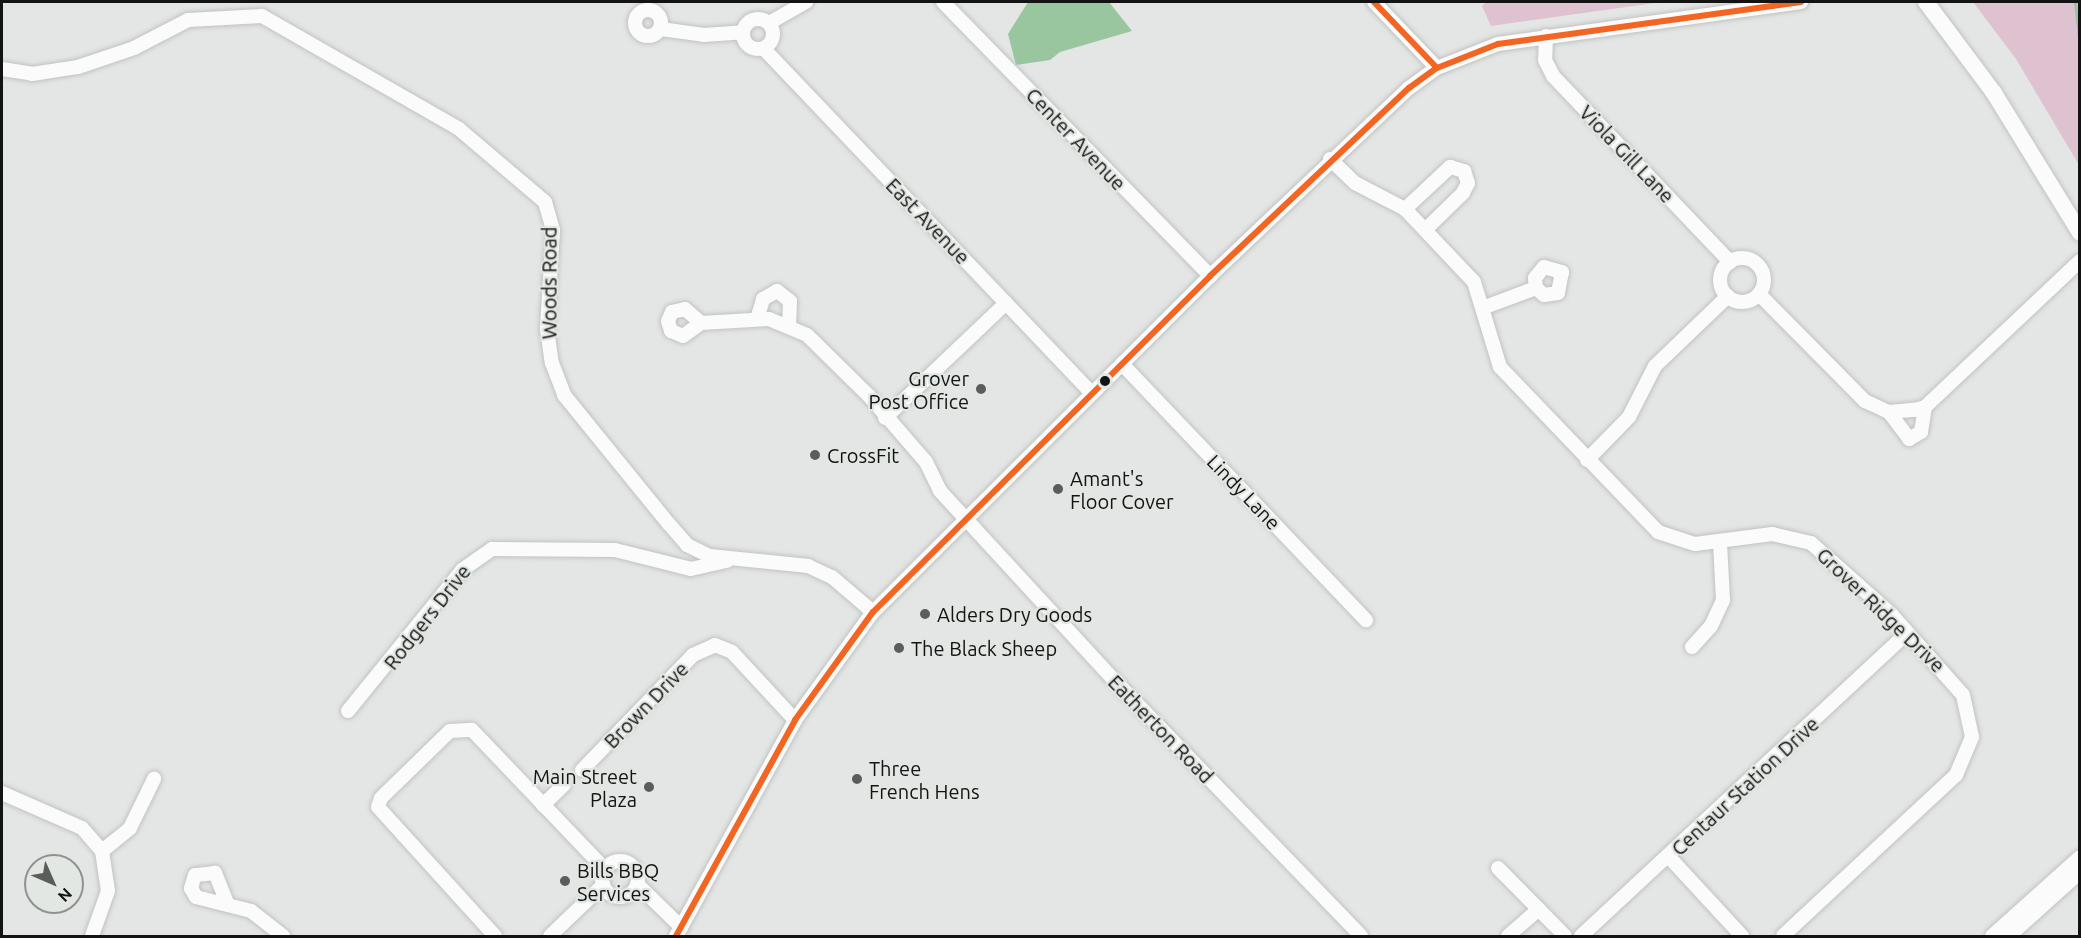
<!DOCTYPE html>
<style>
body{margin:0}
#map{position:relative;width:2081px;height:938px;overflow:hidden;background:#e3e6e4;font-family:Ubuntu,sans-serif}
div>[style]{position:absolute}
.green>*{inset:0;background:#dfc2cf}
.water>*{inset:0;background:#99c69e}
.stream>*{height:3px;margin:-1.5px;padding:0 1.5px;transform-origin:1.5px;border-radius:1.5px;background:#99c69e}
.roads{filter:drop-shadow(0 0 2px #c1c3c2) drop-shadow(0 0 2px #c1c3c2)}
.minor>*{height:14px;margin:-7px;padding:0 7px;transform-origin:7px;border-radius:7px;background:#fbfbfb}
.minor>.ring{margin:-7px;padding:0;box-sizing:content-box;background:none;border:14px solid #fbfbfb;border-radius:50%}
.major>*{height:16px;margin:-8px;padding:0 8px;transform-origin:8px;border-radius:8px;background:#fbfbfb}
.bus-1>*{height:6px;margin:-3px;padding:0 3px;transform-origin:3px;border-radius:3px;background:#f26522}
.dots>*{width:16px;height:16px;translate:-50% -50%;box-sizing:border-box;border:3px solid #e2e7e3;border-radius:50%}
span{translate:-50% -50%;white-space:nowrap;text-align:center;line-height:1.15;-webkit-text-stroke:4.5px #e2e7e3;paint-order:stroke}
.street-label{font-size:20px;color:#121312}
.poi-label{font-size:20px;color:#121312}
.right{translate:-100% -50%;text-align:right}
.left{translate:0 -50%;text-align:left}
.frame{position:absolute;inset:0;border:3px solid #121312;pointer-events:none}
.north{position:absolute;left:24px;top:854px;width:60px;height:60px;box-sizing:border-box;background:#e2e7e3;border:2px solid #8f928f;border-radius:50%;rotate:135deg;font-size:16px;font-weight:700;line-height:24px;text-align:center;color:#121312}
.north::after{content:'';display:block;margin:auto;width:21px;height:27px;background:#5b5d5c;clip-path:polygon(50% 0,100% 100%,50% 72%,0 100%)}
</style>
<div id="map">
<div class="green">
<div style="clip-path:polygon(1486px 2px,1662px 2px,1491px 26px,1482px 6px)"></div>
<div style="clip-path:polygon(1973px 2px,2079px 2px,2079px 165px,2016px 59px)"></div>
</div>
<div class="water">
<div style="clip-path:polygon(1028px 2px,1109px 2px,1132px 31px,1060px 52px,1050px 60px,1016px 65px,1008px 34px)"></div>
</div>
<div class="stream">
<div style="left:2075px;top:2px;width:43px;rotate:83.4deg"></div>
</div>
<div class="roads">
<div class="minor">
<div style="left:943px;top:2px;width:383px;rotate:45.7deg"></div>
<div style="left:1374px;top:2px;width:91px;rotate:46.3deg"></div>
<div class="ring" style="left:635px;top:10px;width:12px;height:12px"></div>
<div class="ring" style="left:743px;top:19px;width:16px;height:16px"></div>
<div style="left:769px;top:23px;width:43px;rotate:-29.6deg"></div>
<div style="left:661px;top:29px;width:43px;rotate:7.9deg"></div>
<div style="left:704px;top:35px;width:39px;rotate:-4deg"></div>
<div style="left:1546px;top:36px;width:24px;rotate:92deg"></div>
<div style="left:1545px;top:60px;width:18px;rotate:63deg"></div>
<div style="left:1553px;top:76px;width:257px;rotate:46.4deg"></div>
<div style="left:764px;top:49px;width:475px;rotate:46.4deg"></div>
<div style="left:2px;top:69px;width:30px;rotate:9deg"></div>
<div style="left:32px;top:74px;width:47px;rotate:-8.7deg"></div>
<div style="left:78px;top:67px;width:59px;rotate:-18.7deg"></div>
<div style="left:134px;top:48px;width:61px;rotate:-27.4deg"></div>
<div style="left:188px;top:20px;width:74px;rotate:-3.1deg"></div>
<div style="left:262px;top:16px;width:227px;rotate:29.8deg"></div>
<div style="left:459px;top:129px;width:113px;rotate:40.3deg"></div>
<div style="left:545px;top:202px;width:29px;rotate:74deg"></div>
<div style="left:553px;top:230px;width:99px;rotate:93.5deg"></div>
<div style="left:547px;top:329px;width:34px;rotate:82deg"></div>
<div style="left:552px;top:363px;width:34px;rotate:69deg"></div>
<div style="left:564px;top:395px;width:166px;rotate:50.9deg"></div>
<div style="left:669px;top:524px;width:28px;rotate:49deg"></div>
<div style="left:687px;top:545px;width:25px;rotate:26deg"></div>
<div style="left:710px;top:556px;width:99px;rotate:5.8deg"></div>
<div style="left:808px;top:566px;width:26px;rotate:25deg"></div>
<div style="left:832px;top:577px;width:54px;rotate:40.5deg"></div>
<div style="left:1330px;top:159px;width:35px;rotate:44deg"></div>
<div style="left:1355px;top:183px;width:56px;rotate:27.5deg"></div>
<div style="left:1405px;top:209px;width:100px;rotate:46.6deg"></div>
<div style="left:1474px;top:282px;width:89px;rotate:73deg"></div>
<div style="left:1500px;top:367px;width:228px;rotate:46.2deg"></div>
<div style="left:1658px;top:532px;width:39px;rotate:18deg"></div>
<div style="left:1695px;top:544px;width:78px;rotate:-7.4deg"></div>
<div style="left:1772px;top:534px;width:40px;rotate:13deg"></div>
<div style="left:1811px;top:543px;width:107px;rotate:41.6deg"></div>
<div style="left:1891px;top:614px;width:108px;rotate:48.4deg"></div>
<div style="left:1963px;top:695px;width:43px;rotate:77.9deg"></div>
<div style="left:1972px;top:737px;width:41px;rotate:112.8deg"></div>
<div style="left:1956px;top:775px;width:236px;rotate:137.1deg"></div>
<div style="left:1405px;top:209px;width:62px;rotate:-43deg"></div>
<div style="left:1450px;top:167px;width:15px;rotate:16deg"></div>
<div style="left:1464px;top:171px;width:13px;rotate:72deg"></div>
<div style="left:1468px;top:183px;width:11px;rotate:117deg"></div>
<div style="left:1463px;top:193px;width:53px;rotate:135.8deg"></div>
<div class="ring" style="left:1720px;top:258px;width:30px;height:30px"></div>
<div style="left:1759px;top:294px;width:151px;rotate:45.3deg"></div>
<div style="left:1865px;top:401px;width:26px;rotate:25deg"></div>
<div style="left:1889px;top:412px;width:25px;rotate:-5deg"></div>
<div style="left:1914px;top:410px;width:11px;rotate:-15deg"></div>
<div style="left:1925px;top:407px;width:213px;rotate:-43.3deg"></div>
<div style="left:1485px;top:307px;width:54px;rotate:-20.4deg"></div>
<div style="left:1536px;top:288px;width:10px;rotate:-96deg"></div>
<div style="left:1535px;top:278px;width:14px;rotate:-51deg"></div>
<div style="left:1544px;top:267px;width:19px;rotate:16deg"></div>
<div style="left:1562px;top:272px;width:21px;rotate:101deg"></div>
<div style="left:1558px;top:293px;width:14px;rotate:172deg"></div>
<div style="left:1544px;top:295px;width:11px;rotate:-139deg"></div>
<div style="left:757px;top:319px;width:21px;rotate:-73deg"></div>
<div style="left:763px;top:299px;width:16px;rotate:-30deg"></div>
<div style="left:777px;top:291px;width:16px;rotate:38deg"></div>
<div style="left:790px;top:301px;width:23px;rotate:92deg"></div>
<div style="left:701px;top:323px;width:22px;rotate:144deg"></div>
<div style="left:683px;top:336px;width:13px;rotate:-157deg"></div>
<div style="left:671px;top:331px;width:10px;rotate:-107deg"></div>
<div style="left:668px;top:321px;width:10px;rotate:-66deg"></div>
<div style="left:672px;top:312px;width:13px;rotate:-13deg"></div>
<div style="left:685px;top:309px;width:21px;rotate:41deg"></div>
<div style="left:701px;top:323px;width:68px;rotate:-3.4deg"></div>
<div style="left:769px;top:319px;width:41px;rotate:22.8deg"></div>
<div style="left:807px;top:335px;width:87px;rotate:44.5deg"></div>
<div style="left:869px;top:396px;width:87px;rotate:49.2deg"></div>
<div style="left:926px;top:462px;width:32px;rotate:64deg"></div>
<div style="left:940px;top:491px;width:255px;rotate:47.4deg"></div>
<div style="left:1113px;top:679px;width:357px;rotate:46deg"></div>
<div style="left:1122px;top:364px;width:354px;rotate:46.4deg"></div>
<div style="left:1889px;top:412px;width:34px;rotate:53deg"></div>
<div style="left:1909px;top:439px;width:14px;rotate:-30deg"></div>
<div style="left:1921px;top:432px;width:25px;rotate:-81deg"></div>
<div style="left:885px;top:418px;width:167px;rotate:-43.5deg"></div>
<div style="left:1587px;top:460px;width:60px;rotate:-45.7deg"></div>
<div style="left:1629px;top:417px;width:57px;rotate:-63deg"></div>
<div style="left:1655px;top:366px;width:101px;rotate:-43.8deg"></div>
<div style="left:1692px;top:647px;width:28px;rotate:-48deg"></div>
<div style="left:1711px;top:626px;width:29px;rotate:-65deg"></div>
<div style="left:1723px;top:600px;width:58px;rotate:-93deg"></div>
<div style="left:348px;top:711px;width:181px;rotate:-51deg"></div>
<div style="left:462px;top:570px;width:37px;rotate:-35deg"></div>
<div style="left:492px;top:549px;width:123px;rotate:0.5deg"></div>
<div style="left:615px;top:550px;width:78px;rotate:14deg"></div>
<div style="left:691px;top:569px;width:37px;rotate:-13deg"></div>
<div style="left:582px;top:770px;width:160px;rotate:-46deg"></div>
<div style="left:693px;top:655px;width:24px;rotate:-24deg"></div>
<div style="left:715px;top:645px;width:18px;rotate:22deg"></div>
<div style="left:732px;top:652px;width:93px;rotate:47.2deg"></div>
<div style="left:2px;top:793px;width:87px;rotate:23.6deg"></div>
<div style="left:82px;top:828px;width:30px;rotate:49deg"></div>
<div style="left:102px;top:851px;width:40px;rotate:81.5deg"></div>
<div style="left:108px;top:891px;width:48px;rotate:109.6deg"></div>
<div style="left:543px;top:805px;width:29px;rotate:-44deg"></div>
<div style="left:102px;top:851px;width:36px;rotate:-39deg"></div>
<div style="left:130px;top:828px;width:55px;rotate:-63.9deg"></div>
<div style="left:1669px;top:857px;width:108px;rotate:47.3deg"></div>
<div class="ring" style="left:602px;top:861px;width:22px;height:22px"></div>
<div style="left:1498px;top:868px;width:95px;rotate:45.4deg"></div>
<div style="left:637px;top:884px;width:62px;rotate:44.3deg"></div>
<div style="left:228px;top:905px;width:35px;rotate:-112deg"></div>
<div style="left:215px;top:873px;width:20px;rotate:174deg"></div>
<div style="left:195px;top:875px;width:14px;rotate:107deg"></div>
<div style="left:191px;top:888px;width:10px;rotate:61deg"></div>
<div style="left:196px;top:897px;width:57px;rotate:14.3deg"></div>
<div style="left:251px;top:911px;width:41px;rotate:38deg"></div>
<div style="left:495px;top:936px;width:174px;rotate:-132.2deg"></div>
<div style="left:378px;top:807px;width:9px;rotate:-72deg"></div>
<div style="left:381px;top:798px;width:96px;rotate:-44.2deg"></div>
<div style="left:450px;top:731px;width:22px;rotate:-3deg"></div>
<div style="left:472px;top:730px;width:192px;rotate:46.3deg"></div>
<div style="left:550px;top:936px;width:74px;rotate:-43.9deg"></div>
<div style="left:676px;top:936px;width:247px;rotate:-61.1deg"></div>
<div style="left:795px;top:720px;width:133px;rotate:-54.2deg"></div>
<div style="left:873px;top:612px;width:476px;rotate:-44.9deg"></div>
<div style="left:1210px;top:276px;width:274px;rotate:-43.4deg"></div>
<div style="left:1409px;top:88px;width:34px;rotate:-36deg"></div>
<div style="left:1437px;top:68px;width:66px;rotate:-21.5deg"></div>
<div style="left:1498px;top:44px;width:306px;rotate:-7.9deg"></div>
<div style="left:1508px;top:936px;width:41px;rotate:-41.1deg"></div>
<div style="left:1581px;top:936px;width:445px;rotate:-42.9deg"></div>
<div style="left:1992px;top:936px;width:118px;rotate:-41.9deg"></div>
<div style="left:2009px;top:936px;width:96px;rotate:-42deg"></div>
</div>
<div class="major">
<div style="left:1926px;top:2px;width:114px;rotate:53.2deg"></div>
<div style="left:1994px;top:93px;width:164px;rotate:58.4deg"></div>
</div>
</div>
<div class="bus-1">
<div style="left:1374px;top:2px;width:91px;rotate:46.3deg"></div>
<div style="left:676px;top:936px;width:247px;rotate:-61.1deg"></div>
<div style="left:795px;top:720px;width:133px;rotate:-54.2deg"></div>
<div style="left:873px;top:612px;width:476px;rotate:-44.9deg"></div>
<div style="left:1210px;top:276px;width:274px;rotate:-43.4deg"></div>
<div style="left:1409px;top:88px;width:34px;rotate:-36deg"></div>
<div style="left:1437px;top:68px;width:66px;rotate:-21.5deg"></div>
<div style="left:1498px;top:44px;width:306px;rotate:-7.9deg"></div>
</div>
<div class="dots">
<div style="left:1105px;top:381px;background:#121312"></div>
<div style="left:981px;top:389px;background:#5b5d5c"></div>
<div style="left:815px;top:455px;background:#5b5d5c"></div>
<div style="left:1058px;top:489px;background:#5b5d5c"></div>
<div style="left:925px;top:614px;background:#5b5d5c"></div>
<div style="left:899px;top:648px;background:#5b5d5c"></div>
<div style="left:857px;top:779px;background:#5b5d5c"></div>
<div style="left:649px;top:787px;background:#5b5d5c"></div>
<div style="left:565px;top:881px;background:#5b5d5c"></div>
</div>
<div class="street-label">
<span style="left:1076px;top:139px;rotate:46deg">Center Avenue</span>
<span style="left:1627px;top:154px;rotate:46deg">Viola Gill Lane</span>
<span style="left:928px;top:221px;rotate:46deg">East Avenue</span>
<span style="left:549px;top:283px;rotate:-90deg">Woods Road</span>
<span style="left:1244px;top:492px;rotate:46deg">Lindy Lane</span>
<span style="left:1881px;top:610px;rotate:44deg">Grover Ridge Drive</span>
<span style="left:427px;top:617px;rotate:-52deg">Rodgers Drive</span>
<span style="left:646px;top:705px;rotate:-46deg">Brown Drive</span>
<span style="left:1161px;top:729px;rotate:46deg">Eatherton Road</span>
<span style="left:1745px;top:786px;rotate:-43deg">Centaur Station Drive</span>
</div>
<div class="poi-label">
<span class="right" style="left:969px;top:390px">Grover<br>Post Office</span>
<span class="left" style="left:827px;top:455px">CrossFit</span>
<span class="left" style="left:1070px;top:490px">Amant's<br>Floor Cover</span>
<span class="left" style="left:937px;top:614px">Alders Dry Goods</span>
<span class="left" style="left:911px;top:648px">The Black Sheep</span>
<span class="left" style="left:869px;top:780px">Three<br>French Hens</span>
<span class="right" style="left:637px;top:788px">Main Street<br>Plaza</span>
<span class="left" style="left:577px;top:882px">Bills BBQ<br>Services</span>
</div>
<div class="frame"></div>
<div class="north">N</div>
</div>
